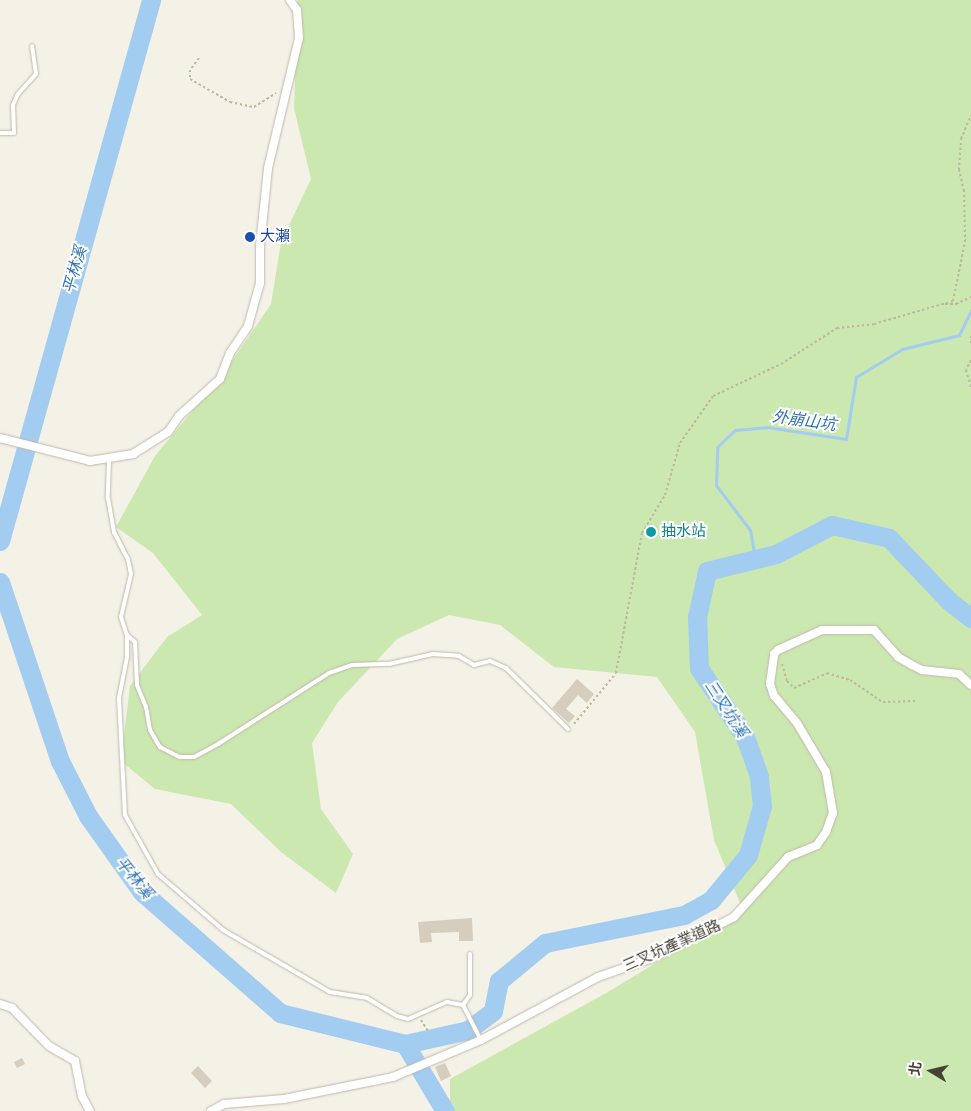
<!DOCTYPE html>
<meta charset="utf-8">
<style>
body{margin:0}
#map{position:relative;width:971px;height:1111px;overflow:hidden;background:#f4f1e7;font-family:Karla,"Noto Sans TC",sans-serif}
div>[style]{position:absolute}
.green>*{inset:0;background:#cbe8b0}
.stream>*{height:3px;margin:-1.5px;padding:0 1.5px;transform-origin:1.5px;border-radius:1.5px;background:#a3ccf1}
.river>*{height:19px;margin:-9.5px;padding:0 9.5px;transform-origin:9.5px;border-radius:9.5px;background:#a3ccf1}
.building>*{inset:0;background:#d5cdbd}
.path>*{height:2px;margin-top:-1px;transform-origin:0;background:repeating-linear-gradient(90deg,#c1b69b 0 2.5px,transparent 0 5px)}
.roads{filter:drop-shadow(0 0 1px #bfb9aa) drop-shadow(0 0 1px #bfb9aa)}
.lane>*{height:4px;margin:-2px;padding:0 2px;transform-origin:2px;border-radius:2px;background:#fff}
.street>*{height:8px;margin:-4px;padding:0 4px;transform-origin:4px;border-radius:4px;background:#fff}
.dots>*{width:14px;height:14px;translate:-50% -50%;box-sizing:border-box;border:2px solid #fff;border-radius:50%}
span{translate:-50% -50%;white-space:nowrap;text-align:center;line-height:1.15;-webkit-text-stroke:4px #fff;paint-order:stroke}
.transit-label{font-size:15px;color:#164399}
.left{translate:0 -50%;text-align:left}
.culture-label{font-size:15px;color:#0d838f}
.street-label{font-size:15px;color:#474236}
.water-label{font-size:16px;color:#2e72b4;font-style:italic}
.north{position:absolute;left:906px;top:1046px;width:50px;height:50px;-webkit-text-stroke:4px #fff;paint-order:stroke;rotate:279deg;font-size:14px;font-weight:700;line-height:20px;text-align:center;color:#474236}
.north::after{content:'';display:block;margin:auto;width:18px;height:22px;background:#474236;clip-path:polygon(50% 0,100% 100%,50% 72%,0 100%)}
</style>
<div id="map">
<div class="green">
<div style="clip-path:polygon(298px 0,971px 0,971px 1111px,450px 1111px,450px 1079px,608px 992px,743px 910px,714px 840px,695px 732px,657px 677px,554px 667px,500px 625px,449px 615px,397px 639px,338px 702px,312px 743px,321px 809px,353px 854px,336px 893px,281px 852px,231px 804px,155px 789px,121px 761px,130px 686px,167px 637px,202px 615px,153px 553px,116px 527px,155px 456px,224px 373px,271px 304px,281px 242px,311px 179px,294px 108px)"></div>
</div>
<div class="stream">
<div style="left:755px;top:558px;width:28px;rotate:-100deg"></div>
<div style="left:750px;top:530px;width:56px;rotate:-127.1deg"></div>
<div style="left:716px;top:485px;width:38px;rotate:-88deg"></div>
<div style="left:717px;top:447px;width:25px;rotate:-43deg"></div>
<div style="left:735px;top:430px;width:32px;rotate:-5deg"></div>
<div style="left:767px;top:427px;width:80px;rotate:8.6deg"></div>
<div style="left:846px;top:439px;width:63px;rotate:-80.8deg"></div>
<div style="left:856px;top:377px;width:54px;rotate:-31.3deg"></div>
<div style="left:902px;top:349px;width:59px;rotate:-13.8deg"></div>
<div style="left:959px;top:335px;width:28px;rotate:-64deg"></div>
</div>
<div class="river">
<div style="left:0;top:541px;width:562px;rotate:-74.4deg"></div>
<div style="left:0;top:582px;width:189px;rotate:71.5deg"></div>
<div style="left:60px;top:761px;width:62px;rotate:63deg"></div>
<div style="left:88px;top:816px;width:93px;rotate:54.6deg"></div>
<div style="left:142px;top:892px;width:184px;rotate:41.2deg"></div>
<div style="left:280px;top:1013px;width:129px;rotate:13.9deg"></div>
<div style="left:405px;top:1044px;width:65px;rotate:-12.5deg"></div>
<div style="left:468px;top:1030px;width:31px;rotate:-37deg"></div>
<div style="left:493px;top:1011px;width:31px;rotate:-79deg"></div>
<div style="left:499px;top:981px;width:60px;rotate:-39.6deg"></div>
<div style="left:545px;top:943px;width:142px;rotate:-11.4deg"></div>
<div style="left:684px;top:915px;width:31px;rotate:-29deg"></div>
<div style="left:711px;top:900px;width:58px;rotate:-50.6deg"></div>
<div style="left:748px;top:855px;width:51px;rotate:-74.1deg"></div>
<div style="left:762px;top:806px;width:30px;rotate:-96deg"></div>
<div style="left:759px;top:776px;width:41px;rotate:-109.7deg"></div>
<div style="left:745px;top:737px;width:83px;rotate:-123.7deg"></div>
<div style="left:699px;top:668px;width:51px;rotate:-92.2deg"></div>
<div style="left:697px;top:617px;width:47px;rotate:-77.7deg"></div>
<div style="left:707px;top:571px;width:71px;rotate:-13.8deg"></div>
<div style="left:776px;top:554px;width:63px;rotate:-27.4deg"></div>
<div style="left:832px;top:525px;width:58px;rotate:12.8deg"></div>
<div style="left:889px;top:538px;width:87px;rotate:46.4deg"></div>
<div style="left:949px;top:601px;width:28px;rotate:38deg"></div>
<div style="left:405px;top:1044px;width:78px;rotate:59.2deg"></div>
</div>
<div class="building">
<div style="clip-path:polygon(649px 524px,657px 526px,653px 540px,645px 537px)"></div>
<div style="clip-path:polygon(577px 679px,594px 694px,587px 703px,578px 695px,566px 709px,575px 716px,569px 723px,552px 708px)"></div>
<div style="clip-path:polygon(472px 918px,473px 941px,459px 941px,459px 932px,431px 933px,432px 942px,420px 943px,418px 922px)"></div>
<div style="clip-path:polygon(22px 1058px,25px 1064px,17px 1068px,14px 1062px)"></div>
<div style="clip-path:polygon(445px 1063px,451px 1076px,441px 1081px,435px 1067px)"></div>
<div style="clip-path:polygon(198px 1066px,212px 1081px,205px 1088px,191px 1073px)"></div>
</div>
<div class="path">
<div style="left:199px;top:58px;width:15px;rotate:127deg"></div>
<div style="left:190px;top:70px;width:9px;rotate:90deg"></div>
<div style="left:190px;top:79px;width:46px;rotate:29.9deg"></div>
<div style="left:230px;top:102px;width:25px;rotate:12deg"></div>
<div style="left:254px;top:107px;width:26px;rotate:-32deg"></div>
<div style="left:945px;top:304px;width:11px"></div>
<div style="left:956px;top:304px;width:17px;rotate:-25deg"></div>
<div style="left:971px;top:336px;width:8px;rotate:90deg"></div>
<div style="left:971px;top:360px;width:11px;rotate:117deg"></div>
<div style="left:966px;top:370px;width:18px;rotate:74deg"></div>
<div style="left:782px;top:664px;width:18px;rotate:74deg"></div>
<div style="left:787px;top:681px;width:10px;rotate:45deg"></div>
<div style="left:794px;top:688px;width:36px;rotate:-24deg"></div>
<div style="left:827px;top:673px;width:24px;rotate:17deg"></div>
<div style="left:850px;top:680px;width:40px;rotate:34deg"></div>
<div style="left:883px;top:702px;width:32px;rotate:-2deg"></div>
<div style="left:574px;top:724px;width:66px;rotate:-50.5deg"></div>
<div style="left:616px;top:673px;width:142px;rotate:-79.5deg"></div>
<div style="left:642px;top:533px;width:44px;rotate:-58.8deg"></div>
<div style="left:665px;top:495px;width:54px;rotate:-73.9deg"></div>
<div style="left:680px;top:443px;width:57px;rotate:-54.9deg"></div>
<div style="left:713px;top:396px;width:75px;rotate:-25.2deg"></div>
<div style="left:781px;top:364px;width:67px;rotate:-32.7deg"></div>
<div style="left:837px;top:328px;width:37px;rotate:-6deg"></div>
<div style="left:874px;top:324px;width:82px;rotate:-16.2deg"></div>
<div style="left:953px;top:301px;width:60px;rotate:-78.5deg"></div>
<div style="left:965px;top:242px;width:51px;rotate:-91.1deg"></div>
<div style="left:964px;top:191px;width:22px;rotate:-103deg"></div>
<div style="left:959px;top:170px;width:31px;rotate:-86deg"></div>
<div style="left:961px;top:139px;width:26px;rotate:-67deg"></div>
<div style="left:421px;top:1020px;width:13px;rotate:58deg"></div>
</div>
<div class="roads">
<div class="lane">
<div style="left:0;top:133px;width:14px"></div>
<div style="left:14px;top:133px;width:28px;rotate:-92deg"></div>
<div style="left:13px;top:105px;width:12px;rotate:-66deg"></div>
<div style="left:18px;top:94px;width:27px;rotate:-48deg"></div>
<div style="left:36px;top:74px;width:28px;rotate:-98deg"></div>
<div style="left:109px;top:460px;width:38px;rotate:92deg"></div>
<div style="left:108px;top:498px;width:35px;rotate:80deg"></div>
<div style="left:114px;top:532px;width:30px;rotate:63deg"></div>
<div style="left:128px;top:559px;width:15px;rotate:79deg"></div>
<div style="left:131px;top:574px;width:44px;rotate:103.1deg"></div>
<div style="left:121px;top:617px;width:19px;rotate:72deg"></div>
<div style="left:127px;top:635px;width:22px;rotate:90deg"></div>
<div style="left:127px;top:657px;width:42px;rotate:101deg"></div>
<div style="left:119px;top:698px;width:117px;rotate:87.1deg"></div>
<div style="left:125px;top:815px;width:68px;rotate:60.8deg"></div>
<div style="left:158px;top:874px;width:86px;rotate:40.7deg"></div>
<div style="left:223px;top:930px;width:124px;rotate:30.1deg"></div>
<div style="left:330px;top:992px;width:37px;rotate:9deg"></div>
<div style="left:367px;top:998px;width:35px;rotate:31deg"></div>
<div style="left:397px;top:1016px;width:11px;rotate:15deg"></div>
<div style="left:408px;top:1019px;width:43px;rotate:-23.6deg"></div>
<div style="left:447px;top:1002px;width:16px;rotate:11deg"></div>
<div style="left:463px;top:1005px;width:39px;rotate:63deg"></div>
<div style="left:127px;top:635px;width:11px;rotate:41deg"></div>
<div style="left:135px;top:642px;width:43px;rotate:87.3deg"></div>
<div style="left:137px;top:685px;width:24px;rotate:68deg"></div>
<div style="left:146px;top:707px;width:23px;rotate:80deg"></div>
<div style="left:150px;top:730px;width:20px;rotate:60deg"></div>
<div style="left:160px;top:747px;width:22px;rotate:27deg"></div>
<div style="left:180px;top:757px;width:14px"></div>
<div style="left:194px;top:757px;width:27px;rotate:-28deg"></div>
<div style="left:218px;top:744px;width:132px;rotate:-32.6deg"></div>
<div style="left:329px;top:673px;width:24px;rotate:-19deg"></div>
<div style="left:352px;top:665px;width:37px;rotate:-2deg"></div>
<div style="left:389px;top:664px;width:45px;rotate:-12.8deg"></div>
<div style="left:433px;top:654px;width:26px;rotate:4deg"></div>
<div style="left:459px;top:656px;width:17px;rotate:31deg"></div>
<div style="left:474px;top:665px;width:16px;rotate:-14deg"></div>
<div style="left:490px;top:661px;width:17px;rotate:24deg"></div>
<div style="left:506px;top:668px;width:87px;rotate:44.5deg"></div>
<div style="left:463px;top:1005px;width:12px;rotate:-55deg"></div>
<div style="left:470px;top:995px;width:41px;rotate:-90deg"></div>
</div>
<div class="street">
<div style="left:0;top:438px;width:93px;rotate:14.3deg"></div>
<div style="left:90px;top:461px;width:44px;rotate:-9.2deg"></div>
<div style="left:133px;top:454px;width:41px;rotate:-32.2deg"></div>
<div style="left:168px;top:432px;width:19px;rotate:-55deg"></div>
<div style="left:179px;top:416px;width:55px;rotate:-42.1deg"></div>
<div style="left:220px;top:379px;width:28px;rotate:-69deg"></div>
<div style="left:230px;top:353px;width:32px;rotate:-56deg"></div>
<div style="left:248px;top:326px;width:45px;rotate:-74.4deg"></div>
<div style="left:260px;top:283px;width:37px;rotate:-90deg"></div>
<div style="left:260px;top:246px;width:78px;rotate:-84.1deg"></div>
<div style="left:268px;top:168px;width:134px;rotate:-76.6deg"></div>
<div style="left:299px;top:38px;width:28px;rotate:-94deg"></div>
<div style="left:297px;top:10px;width:12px;rotate:-125deg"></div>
<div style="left:0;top:1004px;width:13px;rotate:18deg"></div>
<div style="left:12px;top:1008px;width:53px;rotate:45.8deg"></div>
<div style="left:49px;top:1046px;width:30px;rotate:30deg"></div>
<div style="left:75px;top:1061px;width:36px;rotate:79deg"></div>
<div style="left:82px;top:1096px;width:17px;rotate:62deg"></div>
<div style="left:211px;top:1111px;width:15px;rotate:-28deg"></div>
<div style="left:224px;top:1104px;width:60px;rotate:-4.8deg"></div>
<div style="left:284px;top:1099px;width:111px;rotate:-11.4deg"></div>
<div style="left:393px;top:1077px;width:95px;rotate:-22.8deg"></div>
<div style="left:481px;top:1040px;width:133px;rotate:-28.3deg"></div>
<div style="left:598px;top:977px;width:58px;rotate:-19.1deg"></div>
<div style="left:653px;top:958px;width:91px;rotate:-26.8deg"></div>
<div style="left:734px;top:917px;width:81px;rotate:-48deg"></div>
<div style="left:788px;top:857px;width:31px;rotate:-22deg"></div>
<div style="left:817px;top:845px;width:16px;rotate:-55deg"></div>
<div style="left:826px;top:832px;width:20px;rotate:-70deg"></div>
<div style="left:833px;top:813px;width:42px;rotate:-99.7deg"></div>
<div style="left:826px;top:772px;width:57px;rotate:-120.6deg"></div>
<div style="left:797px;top:723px;width:35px;rotate:-130deg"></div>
<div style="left:774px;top:696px;width:13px;rotate:-108deg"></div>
<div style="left:770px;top:684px;width:30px;rotate:-82deg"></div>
<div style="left:774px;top:654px;width:6px;rotate:-45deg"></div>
<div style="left:778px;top:650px;width:48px;rotate:-24.4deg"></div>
<div style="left:822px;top:630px;width:52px"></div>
<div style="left:874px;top:630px;width:36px;rotate:48deg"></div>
<div style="left:898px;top:657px;width:16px;rotate:30deg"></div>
<div style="left:912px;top:665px;width:11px;rotate:27deg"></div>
<div style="left:922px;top:670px;width:37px;rotate:6deg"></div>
<div style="left:959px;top:674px;width:16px;rotate:43deg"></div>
</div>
</div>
<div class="dots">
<div style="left:250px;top:237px;background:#1a4fb4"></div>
<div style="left:651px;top:532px;background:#0f9aa8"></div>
</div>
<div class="transit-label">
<span class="left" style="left:260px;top:237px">大瀨</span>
</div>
<div class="culture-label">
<span class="left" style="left:661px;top:532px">抽水站</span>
</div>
<div class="street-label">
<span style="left:672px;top:946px;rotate:-24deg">三叉坑產業道路</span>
</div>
<div class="water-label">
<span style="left:75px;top:270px;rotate:-74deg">平林溪</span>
<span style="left:804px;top:421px;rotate:8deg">外崩山坑</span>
<span style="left:726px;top:709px;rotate:57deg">三叉坑溪</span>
<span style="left:134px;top:878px;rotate:51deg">平林溪</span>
</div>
<div class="north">北</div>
</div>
